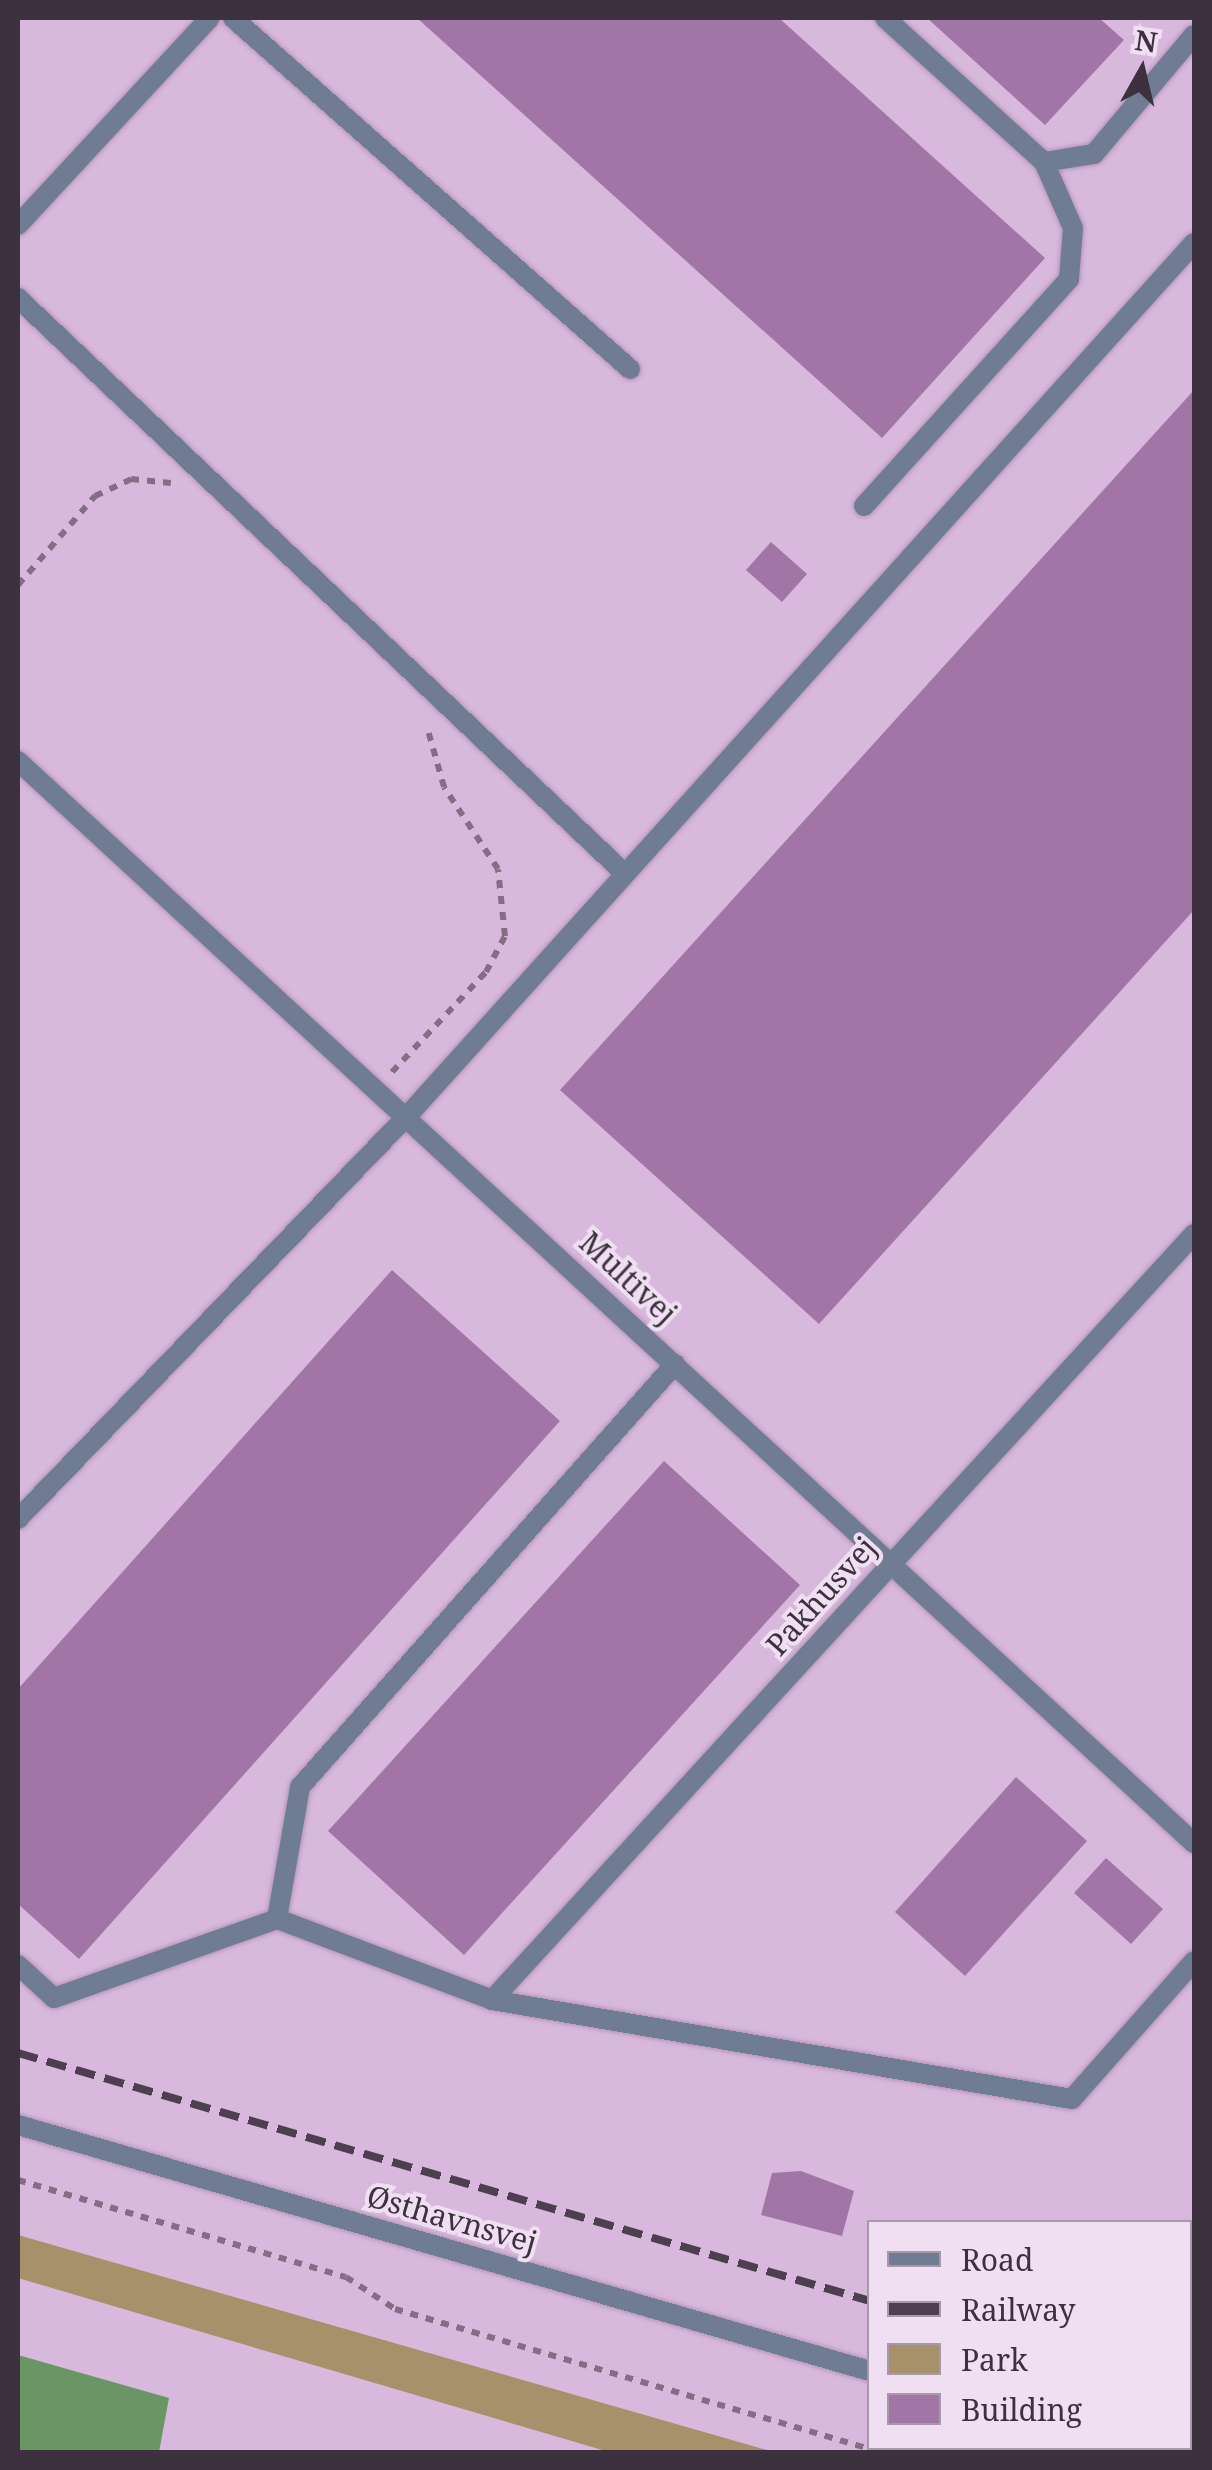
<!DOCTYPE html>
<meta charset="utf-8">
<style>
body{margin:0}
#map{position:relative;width:1212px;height:2470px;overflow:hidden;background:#d9b8dd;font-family:"Noto Serif",serif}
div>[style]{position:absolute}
.green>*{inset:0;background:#a6916a}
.water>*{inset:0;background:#6a9666}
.building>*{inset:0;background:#a176a6}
.path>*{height:6px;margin-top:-3px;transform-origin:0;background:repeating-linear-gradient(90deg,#846e86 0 8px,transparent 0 16px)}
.roads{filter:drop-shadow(0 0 2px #b497b7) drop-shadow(0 0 2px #b497b7)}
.service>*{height:20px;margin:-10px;padding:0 10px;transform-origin:10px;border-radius:10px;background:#707c93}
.minor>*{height:20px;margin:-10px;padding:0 10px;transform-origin:10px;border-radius:10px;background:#707c93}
.tertiary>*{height:20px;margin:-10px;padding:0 10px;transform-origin:10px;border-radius:10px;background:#707c93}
.rail>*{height:8px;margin-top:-4px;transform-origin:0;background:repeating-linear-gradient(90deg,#4d3e50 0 20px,transparent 0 30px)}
span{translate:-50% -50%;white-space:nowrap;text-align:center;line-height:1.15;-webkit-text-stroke:8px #f0dff2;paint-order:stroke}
.street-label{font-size:30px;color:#3d303f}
.frame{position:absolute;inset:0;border:20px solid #3d303f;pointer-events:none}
.legend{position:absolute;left:867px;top:2220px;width:325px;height:230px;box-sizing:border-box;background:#f0dff2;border:2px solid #a899aa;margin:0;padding:12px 18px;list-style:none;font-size:30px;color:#3d303f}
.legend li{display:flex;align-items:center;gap:20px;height:50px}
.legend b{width:50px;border:2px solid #a899aa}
.north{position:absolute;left:1092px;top:20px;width:100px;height:100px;-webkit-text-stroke:8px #f0dff2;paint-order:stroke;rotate:8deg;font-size:28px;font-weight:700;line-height:40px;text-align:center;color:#3d303f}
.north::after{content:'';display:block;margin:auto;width:35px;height:45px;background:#3d303f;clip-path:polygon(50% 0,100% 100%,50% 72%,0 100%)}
</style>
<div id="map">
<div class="green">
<div style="clip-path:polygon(18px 2235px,774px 2452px,609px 2452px,18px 2278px)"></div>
</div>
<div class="water">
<div style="clip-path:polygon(18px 2355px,169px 2398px,159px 2452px,18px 2452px)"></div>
</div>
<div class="building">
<div style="clip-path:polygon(417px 18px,779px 18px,1045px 258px,882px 438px)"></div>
<div style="clip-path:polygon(927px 18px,1099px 18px,1124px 40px,1045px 125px)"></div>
<div style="clip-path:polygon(1194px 390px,1194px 910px,819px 1324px,560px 1090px)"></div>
<div style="clip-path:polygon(771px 542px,807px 574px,782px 602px,746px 570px)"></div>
<div style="clip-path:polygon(392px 1270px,560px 1421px,79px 1959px,18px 1904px,18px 1689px)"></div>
<div style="clip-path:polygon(664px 1461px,800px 1585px,464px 1955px,328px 1831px)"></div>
<div style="clip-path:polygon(1016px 1777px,1087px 1841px,965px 1976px,895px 1912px)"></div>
<div style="clip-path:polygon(1106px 1858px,1163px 1909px,1131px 1944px,1074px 1893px)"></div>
<div style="clip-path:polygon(801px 2171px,854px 2191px,842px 2236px,761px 2215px,772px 2173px)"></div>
</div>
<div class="path">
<div style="left:18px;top:585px;width:118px;rotate:-49.1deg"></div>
<div style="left:95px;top:496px;width:40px;rotate:-25deg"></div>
<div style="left:131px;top:479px;width:40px;rotate:5.7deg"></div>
<div style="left:392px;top:1072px;width:137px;rotate:-46.8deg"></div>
<div style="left:486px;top:972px;width:41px;rotate:-62.2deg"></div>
<div style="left:505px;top:936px;width:67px;rotate:-96deg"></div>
<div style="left:498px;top:869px;width:98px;rotate:-123.4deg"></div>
<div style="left:444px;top:787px;width:62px;rotate:-105.8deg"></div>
<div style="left:18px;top:2180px;width:342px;rotate:16.5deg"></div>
<div style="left:346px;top:2277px;width:59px;rotate:33.1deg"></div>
<div style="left:395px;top:2309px;width:506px;rotate:16.43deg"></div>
</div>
<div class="roads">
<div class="service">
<div style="left:233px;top:18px;width:530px;rotate:41.48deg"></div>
<div style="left:885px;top:18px;width:215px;rotate:42.2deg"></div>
<div style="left:1044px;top:162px;width:51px;rotate:-9.1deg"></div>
<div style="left:1094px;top:154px;width:155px;rotate:-50deg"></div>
<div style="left:18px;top:298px;width:833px;rotate:43.49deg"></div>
<div style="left:864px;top:506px;width:306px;rotate:-47.9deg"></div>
<div style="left:1069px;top:279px;width:51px;rotate:-85.5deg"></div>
<div style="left:1073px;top:228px;width:72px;rotate:-113.7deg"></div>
<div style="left:675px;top:1364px;width:565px;rotate:131.56deg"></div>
<div style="left:300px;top:1787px;width:134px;rotate:99.9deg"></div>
<div style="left:277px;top:1919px;width:230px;rotate:20.6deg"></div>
<div style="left:492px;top:2000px;width:588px;rotate:9.69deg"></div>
<div style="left:1072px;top:2099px;width:184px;rotate:-48.5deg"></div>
<div style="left:18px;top:1519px;width:564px;rotate:-46.01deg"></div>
<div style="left:410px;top:1113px;width:1171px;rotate:-47.98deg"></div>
<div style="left:18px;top:1965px;width:49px;rotate:42.5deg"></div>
<div style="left:54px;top:1998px;width:237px;rotate:-19.5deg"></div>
</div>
<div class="minor">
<div style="left:18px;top:225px;width:282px;rotate:-47.2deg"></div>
<div style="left:1193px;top:245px;width:1px;rotate:45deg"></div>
<div style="left:18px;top:761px;width:1598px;rotate:42.62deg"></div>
<div style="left:492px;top:2000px;width:1039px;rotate:-47.5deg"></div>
</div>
<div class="tertiary">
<div style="left:18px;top:2125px;width:887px;rotate:16.11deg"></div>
<div style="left:1137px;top:2448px;width:17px;rotate:13deg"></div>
</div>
</div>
<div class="rail">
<div style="left:18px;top:2053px;width:887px;rotate:16.23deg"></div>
<div style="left:1190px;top:2395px;width:4px;rotate:27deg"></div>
</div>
<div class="street-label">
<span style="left:628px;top:1278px;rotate:43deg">Multivej</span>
<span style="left:821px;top:1596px;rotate:-48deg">Pakhusvej</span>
<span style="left:452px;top:2219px;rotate:16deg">Østhavnsvej</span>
</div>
<div class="frame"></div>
<ul class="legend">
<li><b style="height:12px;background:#707c93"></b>Road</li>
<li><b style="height:12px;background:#4d3e50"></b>Railway</li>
<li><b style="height:28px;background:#a6916a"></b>Park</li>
<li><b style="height:28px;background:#a176a6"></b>Building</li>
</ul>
<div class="north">N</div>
</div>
